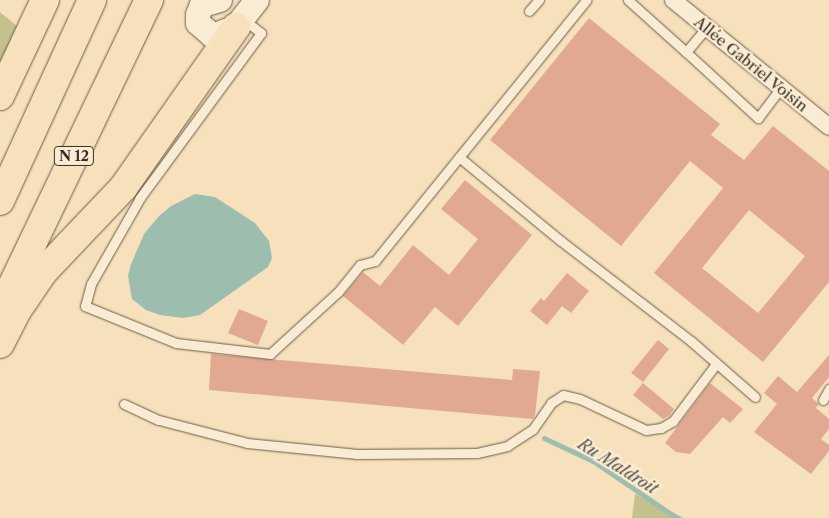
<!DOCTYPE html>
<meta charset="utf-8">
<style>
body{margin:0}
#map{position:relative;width:829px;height:518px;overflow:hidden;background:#f7e1bd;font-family:"Libre Caslon Text",serif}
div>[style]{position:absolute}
.green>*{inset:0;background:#c4c18c}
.water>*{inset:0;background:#9dbeaf}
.stream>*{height:5px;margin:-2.5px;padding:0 2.5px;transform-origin:2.5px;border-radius:2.5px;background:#9dbeaf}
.building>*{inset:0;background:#e1a992}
.roads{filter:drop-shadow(0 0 1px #6b5c48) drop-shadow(0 0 1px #6b5c48)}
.lane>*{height:9px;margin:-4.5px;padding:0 4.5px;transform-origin:4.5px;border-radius:4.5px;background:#faecd4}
.street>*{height:16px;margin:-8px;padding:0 8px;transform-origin:8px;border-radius:8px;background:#faecd4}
.secondary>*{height:24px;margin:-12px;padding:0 12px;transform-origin:12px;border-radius:12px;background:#faecd4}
.highway>*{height:28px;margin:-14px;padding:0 14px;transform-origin:14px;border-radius:14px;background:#f7e1bd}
span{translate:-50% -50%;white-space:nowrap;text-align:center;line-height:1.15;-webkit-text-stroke:4.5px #faecd4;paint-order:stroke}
.shield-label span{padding:1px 4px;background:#faecd4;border:1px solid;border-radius:4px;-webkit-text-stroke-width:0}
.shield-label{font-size:14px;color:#3c2f21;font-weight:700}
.street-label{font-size:15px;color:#3c2f21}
.water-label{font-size:16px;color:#545344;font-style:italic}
</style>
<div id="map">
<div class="green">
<div style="clip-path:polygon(0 12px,17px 26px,0 63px)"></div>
<div style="clip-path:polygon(635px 494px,684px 518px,632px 518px)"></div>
</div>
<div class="water">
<div style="clip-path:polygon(195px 194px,215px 197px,255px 223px,269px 241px,272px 258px,268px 267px,200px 315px,183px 318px,160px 315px,146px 310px,132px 299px,128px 276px,131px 264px,144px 234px,159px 216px,171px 206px)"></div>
</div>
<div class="stream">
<div style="left:544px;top:438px;width:54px;rotate:25.1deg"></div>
<div style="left:593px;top:461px;width:102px;rotate:34.2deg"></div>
</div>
<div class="building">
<div style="clip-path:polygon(evenodd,589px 18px,720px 124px,711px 135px,744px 160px,773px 126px,829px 171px,829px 282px,763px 362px,654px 273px,723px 188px,690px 161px,621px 246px,490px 140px,589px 18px,749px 210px,805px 256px,758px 313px,702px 268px,749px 210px)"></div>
<div style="clip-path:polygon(465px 180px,532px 235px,458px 326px,435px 307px,403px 345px,343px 296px,363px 272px,380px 286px,413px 245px,449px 275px,478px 239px,441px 209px)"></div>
<div style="clip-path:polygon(567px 273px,589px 291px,571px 313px,562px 306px,547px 325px,530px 311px,541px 298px,544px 301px)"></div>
<div style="clip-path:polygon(239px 309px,268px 321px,258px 345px,228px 333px)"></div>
<div style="clip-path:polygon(658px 340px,669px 349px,643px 382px,631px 373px)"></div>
<div style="clip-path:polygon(211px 354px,512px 380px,513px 369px,540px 371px,535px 415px,533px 419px,209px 390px)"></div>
<div style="clip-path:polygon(829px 355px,829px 377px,812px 398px,819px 404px,816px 408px,829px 419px,829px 429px,821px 439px,829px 445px,829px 451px,811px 474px,754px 432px,777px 404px,764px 393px,778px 376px,797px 392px)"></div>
<div style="clip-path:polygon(643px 383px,674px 409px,669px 416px,663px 419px,633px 395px)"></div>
<div style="clip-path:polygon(710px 383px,743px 409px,730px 423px,723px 417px,690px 454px,676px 452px,665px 443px)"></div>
</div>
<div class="roads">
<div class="lane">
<div style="left:628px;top:0;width:78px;rotate:41.9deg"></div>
<div style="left:686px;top:52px;width:31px;rotate:-50deg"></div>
<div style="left:529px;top:11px;width:15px;rotate:-48deg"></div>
<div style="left:243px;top:19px;width:23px;rotate:38deg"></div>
<div style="left:261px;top:33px;width:205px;rotate:126.3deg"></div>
<div style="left:140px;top:198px;width:99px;rotate:119.7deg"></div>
<div style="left:91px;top:284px;width:23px;rotate:105deg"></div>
<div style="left:85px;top:306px;width:98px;rotate:22.1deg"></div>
<div style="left:176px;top:343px;width:95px;rotate:6.7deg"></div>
<div style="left:270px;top:354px;width:92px;rotate:-42.4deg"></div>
<div style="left:338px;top:292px;width:35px;rotate:-51deg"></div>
<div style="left:360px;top:265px;width:16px;rotate:-15deg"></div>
<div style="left:375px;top:261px;width:336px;rotate:-51deg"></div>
<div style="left:686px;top:52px;width:98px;rotate:42.5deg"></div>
<div style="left:758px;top:118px;width:38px;rotate:-53deg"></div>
<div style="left:459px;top:157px;width:132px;rotate:39.5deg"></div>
<div style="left:561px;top:241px;width:164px;rotate:37.6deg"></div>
<div style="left:691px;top:341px;width:85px;rotate:41.2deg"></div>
<div style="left:823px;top:400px;width:13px;rotate:-61deg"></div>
<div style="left:124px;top:404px;width:38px;rotate:25deg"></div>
<div style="left:159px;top:420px;width:91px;rotate:14.6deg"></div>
<div style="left:247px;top:443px;width:111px;rotate:5.7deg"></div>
<div style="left:357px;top:454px;width:120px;rotate:-0.5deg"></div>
<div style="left:477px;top:453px;width:31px;rotate:-13deg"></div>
<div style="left:507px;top:446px;width:31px;rotate:-33deg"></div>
<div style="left:533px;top:429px;width:32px;rotate:-55deg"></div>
<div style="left:551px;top:403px;width:14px;rotate:-34deg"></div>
<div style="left:563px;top:395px;width:17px;rotate:13deg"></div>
<div style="left:580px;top:399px;width:73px;rotate:25.2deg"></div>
<div style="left:646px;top:430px;width:15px;rotate:-8deg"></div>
<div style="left:661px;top:428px;width:14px;rotate:-30deg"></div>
<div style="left:673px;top:421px;width:71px;rotate:-53deg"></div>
</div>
<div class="street">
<div style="left:673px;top:0;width:201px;rotate:39.1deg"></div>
</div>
<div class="secondary">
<div style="left:220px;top:0;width:19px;rotate:164deg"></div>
<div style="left:202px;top:5px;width:11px;rotate:112deg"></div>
<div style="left:198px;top:15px;width:8px;rotate:90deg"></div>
<div style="left:198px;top:23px;width:20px;rotate:41deg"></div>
<div style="left:213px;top:36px;width:25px;rotate:-21deg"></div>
<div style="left:236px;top:27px;width:34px;rotate:-52deg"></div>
</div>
<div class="highway">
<div style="left:0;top:96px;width:106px;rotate:-64.9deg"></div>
<div style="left:0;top:201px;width:221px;rotate:-65.4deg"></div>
<div style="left:0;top:311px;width:345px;rotate:-64.4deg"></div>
<div style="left:0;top:344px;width:36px;rotate:-63deg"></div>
<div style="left:16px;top:312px;width:50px;rotate:-55.7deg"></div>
<div style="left:44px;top:271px;width:115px;rotate:-46.4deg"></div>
<div style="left:123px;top:188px;width:197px;rotate:-54.9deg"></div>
</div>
</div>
<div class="shield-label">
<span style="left:74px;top:156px">N 12</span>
</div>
<div class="street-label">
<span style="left:751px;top:64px;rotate:39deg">Allée Gabriel Voisin</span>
</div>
<div class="water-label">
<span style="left:618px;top:466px;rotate:32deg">Ru Maldroit</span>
</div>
</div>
